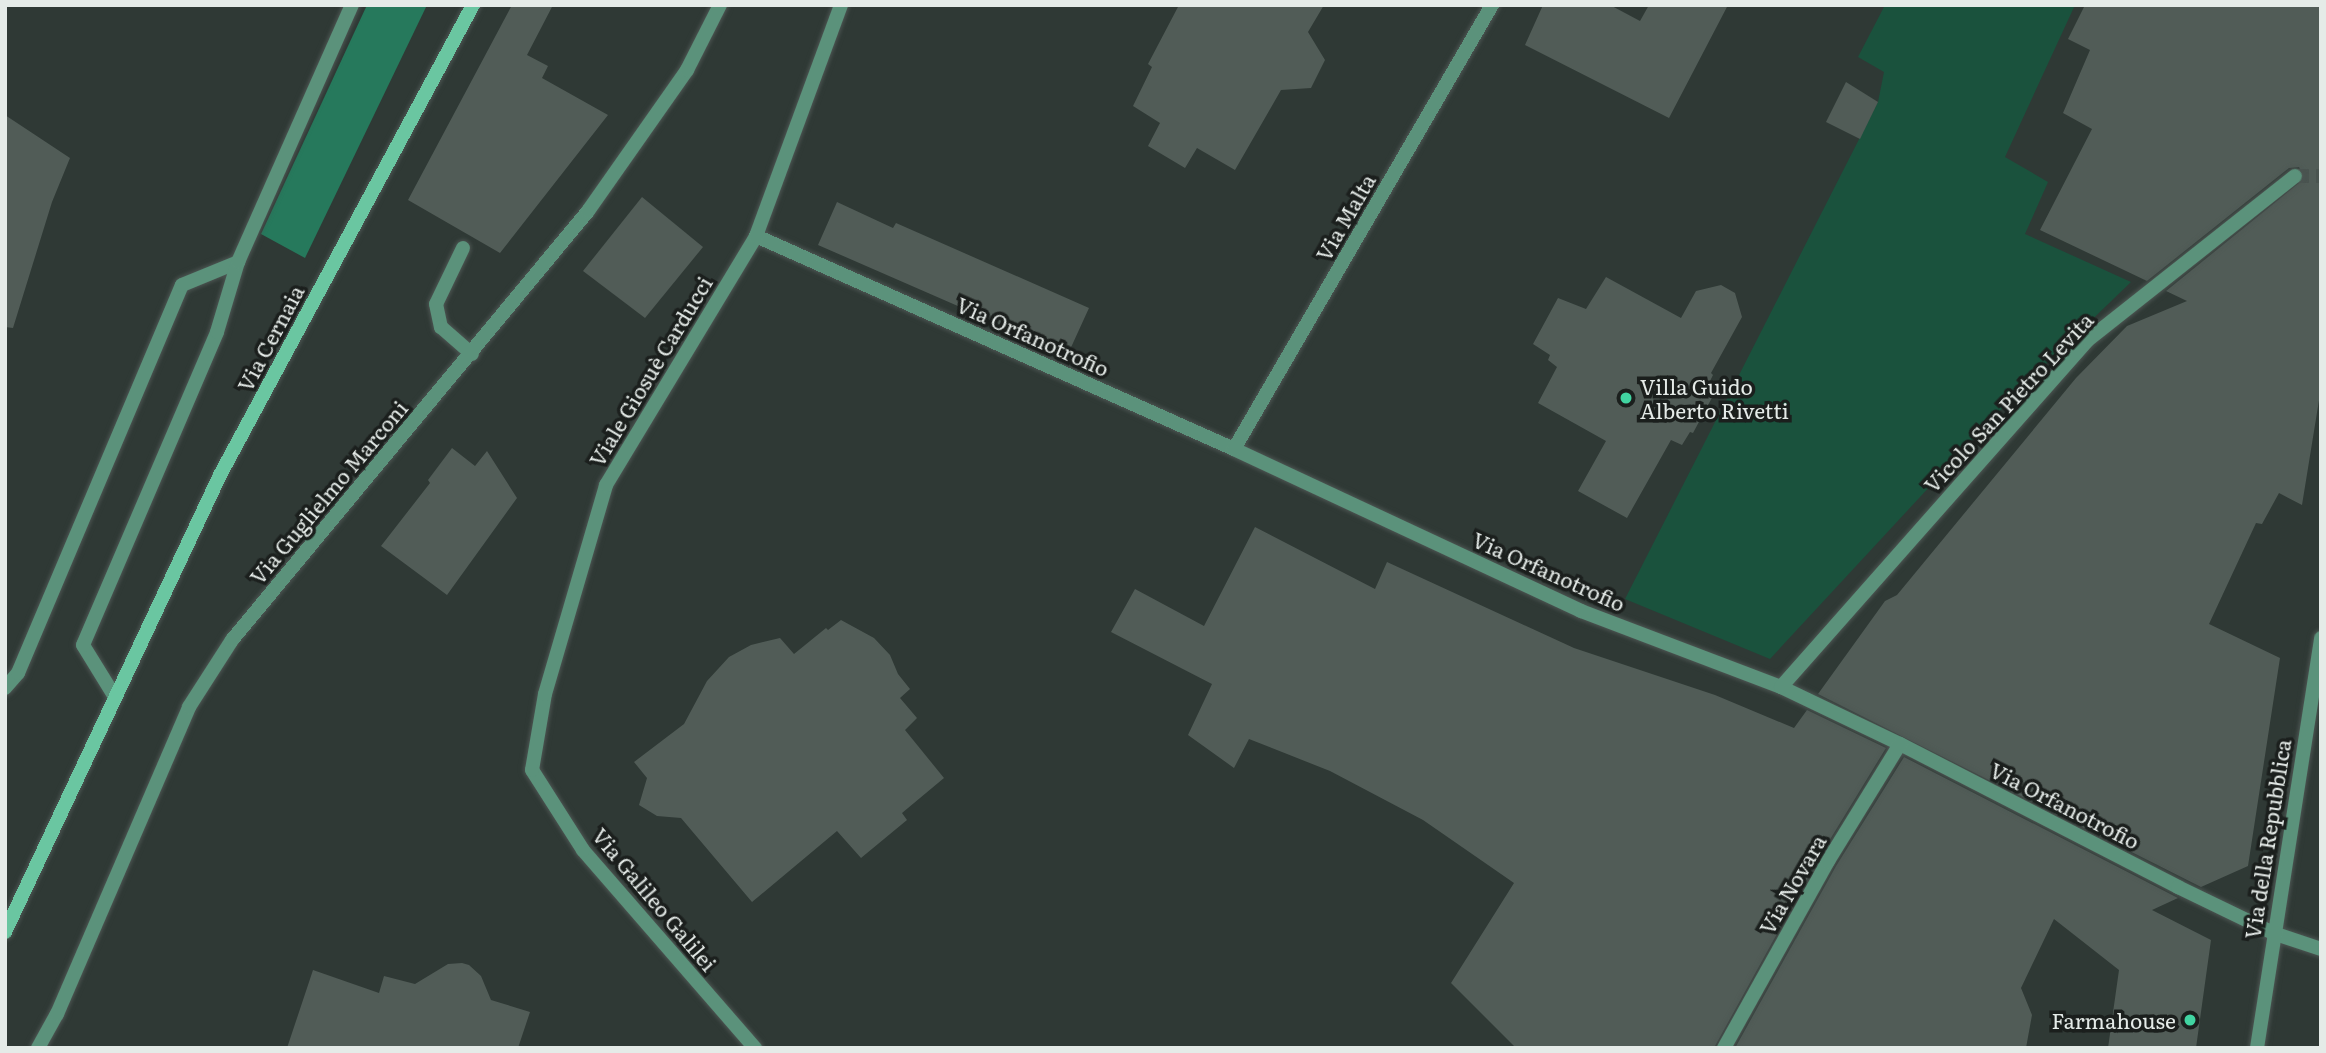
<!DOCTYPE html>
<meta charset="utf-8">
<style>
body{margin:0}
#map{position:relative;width:2326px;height:1053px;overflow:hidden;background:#2f3935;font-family:Literata,serif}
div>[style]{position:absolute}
.green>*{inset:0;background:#1a523d}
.forest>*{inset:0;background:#26795c}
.building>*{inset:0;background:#515c57}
.minor-tunnel>*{height:14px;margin-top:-7px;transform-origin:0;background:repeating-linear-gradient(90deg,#4a5450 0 14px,transparent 0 21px)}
.roads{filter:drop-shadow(0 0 2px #4c5552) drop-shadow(0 0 2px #4c5552)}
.service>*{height:14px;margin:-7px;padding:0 7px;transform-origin:7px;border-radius:7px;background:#5b927b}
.minor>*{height:14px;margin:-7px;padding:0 7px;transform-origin:7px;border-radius:7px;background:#5b927b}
.tertiary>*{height:14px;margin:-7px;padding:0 7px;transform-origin:7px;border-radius:7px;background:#5b927b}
.secondary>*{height:14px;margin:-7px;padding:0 7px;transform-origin:7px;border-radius:7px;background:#6ac6a1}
.dots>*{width:19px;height:19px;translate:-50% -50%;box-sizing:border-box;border:4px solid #1b1f1d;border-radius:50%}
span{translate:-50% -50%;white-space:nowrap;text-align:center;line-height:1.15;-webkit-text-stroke:7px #1b1f1d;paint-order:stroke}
.street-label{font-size:21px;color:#e5ebe8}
.poi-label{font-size:21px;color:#e5ebe8}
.left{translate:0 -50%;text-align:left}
.right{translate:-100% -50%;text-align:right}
.frame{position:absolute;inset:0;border:7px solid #e5ebe8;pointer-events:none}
</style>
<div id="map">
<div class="green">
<div style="clip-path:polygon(1885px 5px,2075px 5px,2005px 157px,2048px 182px,2025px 234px,2131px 282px,2020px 389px,1770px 659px,1625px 599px,1878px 102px,1884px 72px,1858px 57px)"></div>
</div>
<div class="forest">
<div style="clip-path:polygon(367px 5px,427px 5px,305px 258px,261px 234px)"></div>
</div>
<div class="building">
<div style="clip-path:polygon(512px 5px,553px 5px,527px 55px,548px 66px,542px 78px,608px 115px,500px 253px,408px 200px)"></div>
<div style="clip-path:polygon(1179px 5px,1324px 5px,1308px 32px,1325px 60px,1311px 88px,1281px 90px,1235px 170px,1197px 148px,1185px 168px,1148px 146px,1160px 123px,1133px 106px,1152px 67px,1148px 64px)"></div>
<div style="clip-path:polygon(1543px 5px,1610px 5px,1640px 21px,1649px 5px,1728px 5px,1669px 118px,1525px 45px)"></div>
<div style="clip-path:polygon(2085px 5px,2321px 5px,2321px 388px,2302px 505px,2279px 493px,2262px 524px,2256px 523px,2209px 624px,2280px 658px,2248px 866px,2201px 887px,1818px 694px,1885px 601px,1897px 595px,2076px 378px,2127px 326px,2187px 301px,2166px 291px,2304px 179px,2299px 167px,2289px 168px,2147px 281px,2040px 230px,2092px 129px,2063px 113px,2090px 50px,2068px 39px)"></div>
<div style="clip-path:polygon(1846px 82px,1878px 102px,1860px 139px,1826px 122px)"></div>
<div style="clip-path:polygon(5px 115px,70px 158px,52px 202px,13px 328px,5px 327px)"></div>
<div style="clip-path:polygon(642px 197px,703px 247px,645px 318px,583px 271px)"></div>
<div style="clip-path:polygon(837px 202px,893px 228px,896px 223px,1089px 308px,1068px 354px,818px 245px)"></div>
<div style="clip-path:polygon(1606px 277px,1681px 318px,1696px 291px,1721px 285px,1735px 293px,1742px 317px,1711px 373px,1713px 375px,1706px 389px,1714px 394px,1693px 433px,1690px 432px,1682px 445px,1671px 440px,1627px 518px,1578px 491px,1606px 441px,1538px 403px,1557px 367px,1548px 360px,1550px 355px,1533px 344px,1558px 298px,1586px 309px)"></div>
<div style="clip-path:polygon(452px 448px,475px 466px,487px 451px,517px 498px,447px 595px,381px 546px,430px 483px,428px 480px)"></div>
<div style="clip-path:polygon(1255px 527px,1375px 589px,1387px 562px,1574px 648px,1715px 695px,1794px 728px,1807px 710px,1886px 748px,1820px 856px,1714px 1048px,1516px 1048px,1451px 983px,1514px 883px,1423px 820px,1330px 771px,1249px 739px,1234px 768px,1188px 735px,1212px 684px,1111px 632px,1135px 589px,1204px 626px)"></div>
<div style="clip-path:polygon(841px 620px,874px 638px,890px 655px,898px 674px,910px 689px,900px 698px,917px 718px,905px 730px,944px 778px,902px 813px,907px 820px,861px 858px,837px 831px,752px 902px,681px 818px,657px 816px,639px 805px,647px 778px,634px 762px,684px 724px,707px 681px,729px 657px,751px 645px,780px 638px,794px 654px,826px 628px,828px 630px)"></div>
<div style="clip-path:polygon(1904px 757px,2178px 898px,2152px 910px,2211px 940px,2196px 1048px,2108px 1048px,2119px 970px,2054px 919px,2021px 988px,2032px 1015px,2026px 1048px,1735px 1048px,1836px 866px)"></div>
<div style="clip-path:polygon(462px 963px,469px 965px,481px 976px,491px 1000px,530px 1012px,518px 1048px,287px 1048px,313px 970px,379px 993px,384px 976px,415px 984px,448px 964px)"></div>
</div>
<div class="minor-tunnel">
<div style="left:2295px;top:176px;width:26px"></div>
</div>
<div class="roads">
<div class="service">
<div style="left:463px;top:248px;width:62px;rotate:115.7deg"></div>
<div style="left:436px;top:304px;width:24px;rotate:78deg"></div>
<div style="left:441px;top:327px;width:41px;rotate:41.1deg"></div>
</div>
<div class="minor">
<div style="left:756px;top:236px;width:523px;rotate:24.02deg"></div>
<div style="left:1234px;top:449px;width:383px;rotate:25deg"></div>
<div style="left:1581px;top:611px;width:214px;rotate:20.8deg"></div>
<div style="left:1781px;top:687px;width:132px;rotate:25.6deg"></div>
<div style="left:1900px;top:744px;width:313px;rotate:27.2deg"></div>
<div style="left:2178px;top:887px;width:106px;rotate:25.8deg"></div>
<div style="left:2273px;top:933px;width:51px;rotate:18.4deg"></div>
<div style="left:1234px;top:449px;width:514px;rotate:-59.84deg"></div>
<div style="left:1781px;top:687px;width:463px;rotate:-48.5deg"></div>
<div style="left:2088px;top:340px;width:264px;rotate:-38.4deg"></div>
<div style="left:5px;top:688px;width:20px;rotate:-49deg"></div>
<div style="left:18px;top:673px;width:421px;rotate:-67.1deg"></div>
<div style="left:182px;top:285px;width:61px;rotate:-22.3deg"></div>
<div style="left:115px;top:697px;width:61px;rotate:-121.6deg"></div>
<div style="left:83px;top:645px;width:340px;rotate:-66.8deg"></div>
<div style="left:217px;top:332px;width:73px;rotate:-73.3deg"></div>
<div style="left:238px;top:262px;width:281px;rotate:-66.1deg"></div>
<div style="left:755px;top:1048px;width:262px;rotate:-131deg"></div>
<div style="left:583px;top:850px;width:95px;rotate:-122.5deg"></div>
<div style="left:532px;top:770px;width:77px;rotate:-80.3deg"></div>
<div style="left:545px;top:694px;width:218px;rotate:-73.7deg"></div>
<div style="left:606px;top:485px;width:291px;rotate:-58.9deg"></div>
<div style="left:756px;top:236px;width:246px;rotate:-69.8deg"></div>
<div style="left:1724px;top:1048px;width:214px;rotate:-60.9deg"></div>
<div style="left:1828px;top:861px;width:137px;rotate:-58.4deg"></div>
</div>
<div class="tertiary">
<div style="left:38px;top:1048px;width:39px;rotate:-61deg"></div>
<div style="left:57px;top:1014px;width:334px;rotate:-66.7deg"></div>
<div style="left:189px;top:707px;width:80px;rotate:-57.3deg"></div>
<div style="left:232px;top:640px;width:557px;rotate:-50.31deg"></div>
<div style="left:588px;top:211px;width:172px;rotate:-54.9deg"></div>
<div style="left:687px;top:70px;width:73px;rotate:-63.1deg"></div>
<div style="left:2257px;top:1048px;width:415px;rotate:-81.1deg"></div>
</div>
<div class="secondary">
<div style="left:5px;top:932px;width:505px;rotate:-64.8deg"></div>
<div style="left:220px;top:475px;width:534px;rotate:-61.71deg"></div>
</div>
</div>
<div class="dots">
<div style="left:1626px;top:398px;background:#41d4a1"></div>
<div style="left:2190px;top:1020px;background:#41d4a1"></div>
</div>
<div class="street-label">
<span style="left:1345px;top:217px;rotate:-60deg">Via Malta</span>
<span style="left:1033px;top:336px;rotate:24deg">Via Orfanotrofio</span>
<span style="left:270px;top:338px;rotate:-62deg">Via Cernaia</span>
<span style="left:650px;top:371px;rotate:-59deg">Viale Giosuè Carducci</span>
<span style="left:2008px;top:402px;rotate:-47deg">Vicolo San Pietro Levita</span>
<span style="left:328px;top:492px;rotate:-50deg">Via Guglielmo Marconi</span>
<span style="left:1549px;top:571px;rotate:24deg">Via Orfanotrofio</span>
<span style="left:2065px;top:805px;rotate:27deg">Via Orfanotrofio</span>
<span style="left:2267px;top:839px;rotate:-81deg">Via della Repubblica</span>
<span style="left:1792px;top:884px;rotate:-60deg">Via Novara</span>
<span style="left:655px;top:899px;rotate:50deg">Via Galileo Galilei</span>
</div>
<div class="poi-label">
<span class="left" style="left:1640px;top:398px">Villa Guido<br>Alberto Rivetti</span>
<span class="right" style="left:2176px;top:1020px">Farmahouse</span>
</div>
<div class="frame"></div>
</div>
